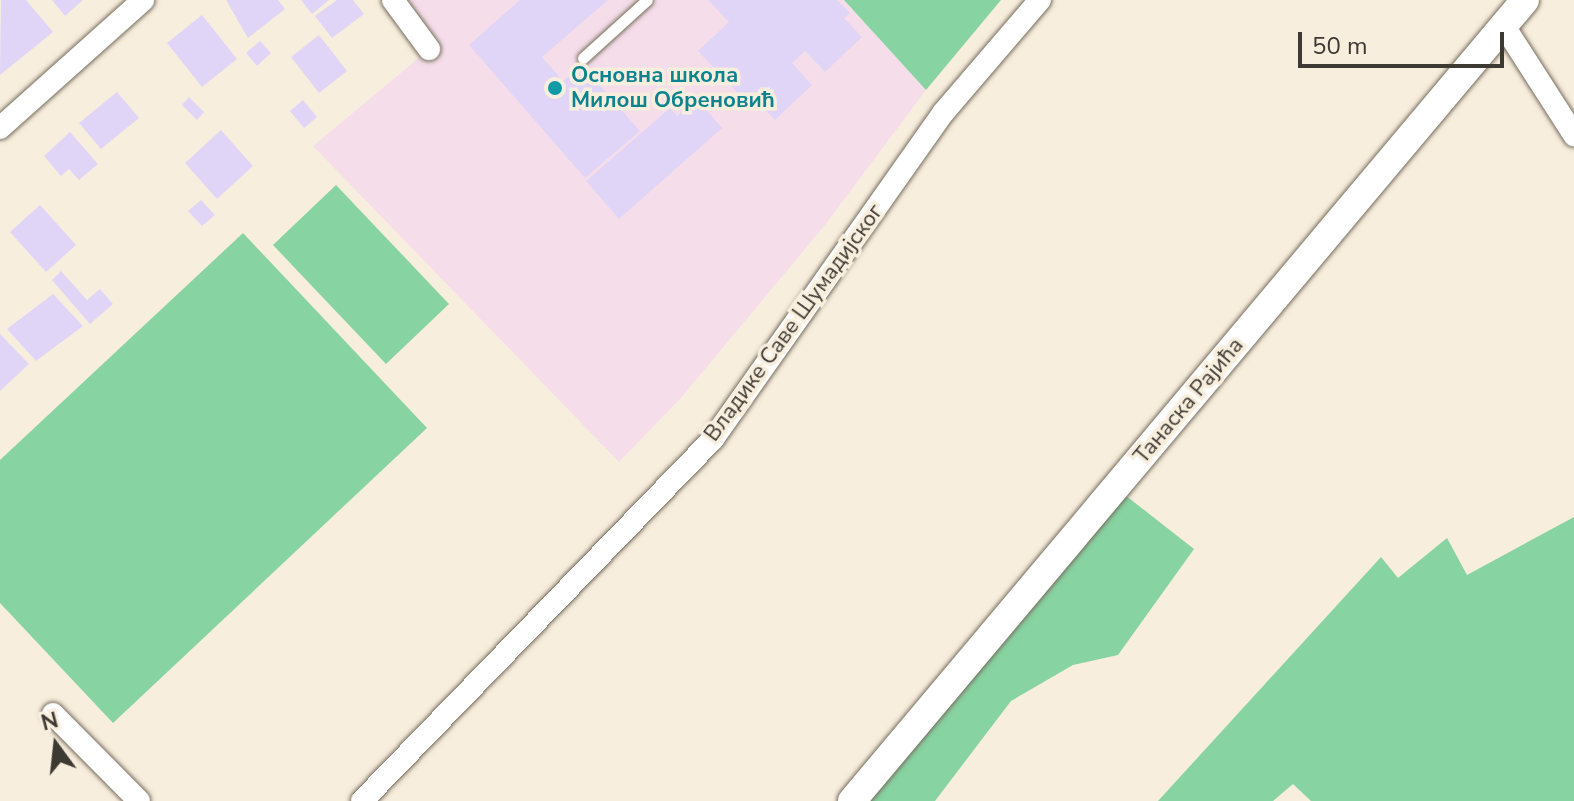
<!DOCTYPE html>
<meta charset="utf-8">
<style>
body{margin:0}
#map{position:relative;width:1574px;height:801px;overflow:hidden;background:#f8eedd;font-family:"Nunito Sans",sans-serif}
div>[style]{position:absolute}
.education>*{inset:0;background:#f5deea}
.green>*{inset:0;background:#88d3a2}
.building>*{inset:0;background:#e0d5f7}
.roads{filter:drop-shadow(0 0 2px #766d5e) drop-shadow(0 0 2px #766d5e)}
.service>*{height:11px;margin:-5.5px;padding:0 5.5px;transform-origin:5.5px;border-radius:5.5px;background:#fff}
.minor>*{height:22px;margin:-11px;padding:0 11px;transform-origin:11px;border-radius:11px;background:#fff}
.tertiary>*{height:28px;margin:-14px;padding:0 14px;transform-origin:14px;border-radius:14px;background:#fff}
.dots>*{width:22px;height:22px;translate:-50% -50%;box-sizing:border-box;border:4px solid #f8eedd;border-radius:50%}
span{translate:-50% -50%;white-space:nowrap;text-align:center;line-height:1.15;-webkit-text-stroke:7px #f8eedd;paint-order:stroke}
.culture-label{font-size:22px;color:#0d838f;font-weight:700}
.left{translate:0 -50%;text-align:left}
.street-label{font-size:22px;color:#3d3933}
.north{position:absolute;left:16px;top:705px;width:80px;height:80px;-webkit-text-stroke:6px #f8eedd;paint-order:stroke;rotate:345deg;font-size:22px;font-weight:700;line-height:32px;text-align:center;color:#3d3933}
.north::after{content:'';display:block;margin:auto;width:28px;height:36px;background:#3d3933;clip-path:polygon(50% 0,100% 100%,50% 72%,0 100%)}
.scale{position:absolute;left:1298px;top:32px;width:206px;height:36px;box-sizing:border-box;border:4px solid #3d3933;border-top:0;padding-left:10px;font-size:24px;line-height:28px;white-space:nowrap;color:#3d3933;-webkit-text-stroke:6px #f8eedd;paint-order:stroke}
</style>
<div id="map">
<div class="education">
<div style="clip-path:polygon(407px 0,844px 0,926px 90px,825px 225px,680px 399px,619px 462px,313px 146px,439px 41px)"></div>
</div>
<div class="green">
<div style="clip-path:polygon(844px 0,1001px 0,926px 90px)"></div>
<div style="clip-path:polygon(336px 185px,449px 304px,386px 364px,273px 245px)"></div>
<div style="clip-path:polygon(243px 233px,427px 428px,113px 723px,0 603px,0 460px)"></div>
<div style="clip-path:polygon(1125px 495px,1194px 549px,1118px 655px,1073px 665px,1011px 701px,935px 801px,861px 801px)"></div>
<div style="clip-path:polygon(1574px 517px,1574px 801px,1311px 801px,1293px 784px,1273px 801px,1158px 801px,1381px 557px,1398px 578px,1447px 538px,1467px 575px)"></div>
</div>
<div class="building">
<div style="clip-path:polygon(1px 0,26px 0,53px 32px,0 75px)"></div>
<div style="clip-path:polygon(52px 0,83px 0,65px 16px)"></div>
<div style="clip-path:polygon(226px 0,278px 0,285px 9px,248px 38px)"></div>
<div style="clip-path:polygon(301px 0,329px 0,312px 14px)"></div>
<div style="clip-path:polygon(337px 0,353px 0,364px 14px,332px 38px,315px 16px)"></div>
<div style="clip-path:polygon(520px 0,608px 0,542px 57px,563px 81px,582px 65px,640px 131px,585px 178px,469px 45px)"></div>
<div style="clip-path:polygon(708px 0,837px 0,850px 13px,844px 18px,862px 37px,825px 72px,805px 51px,792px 63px,812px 85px,775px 120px,753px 97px,747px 103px,698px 51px,729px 22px)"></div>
<div style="clip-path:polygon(202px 15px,237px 59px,202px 87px,167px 43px)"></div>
<div style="clip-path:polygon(319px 35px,347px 71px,319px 93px,291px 57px)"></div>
<div style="clip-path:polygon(260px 41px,271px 53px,257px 66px,246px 53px)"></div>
<div style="clip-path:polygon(117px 92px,139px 118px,101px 149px,79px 123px)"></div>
<div style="clip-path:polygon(189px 97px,204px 112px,197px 120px,182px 105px)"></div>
<div style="clip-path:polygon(697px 99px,722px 128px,619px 219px,586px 181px,670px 108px,677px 116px)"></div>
<div style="clip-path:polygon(303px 100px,317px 117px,304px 128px,290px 111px)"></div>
<div style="clip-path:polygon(221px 130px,253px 166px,217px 199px,185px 163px)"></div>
<div style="clip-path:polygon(70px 132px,98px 164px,79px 180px,69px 169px,61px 176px,44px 156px)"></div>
<div style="clip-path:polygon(201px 200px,215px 215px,202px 226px,188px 211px)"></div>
<div style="clip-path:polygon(40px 205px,76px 245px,46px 272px,10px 232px)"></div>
<div style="clip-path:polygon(61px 271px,87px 300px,100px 289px,113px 304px,90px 324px,52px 280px)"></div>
<div style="clip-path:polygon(53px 294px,83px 326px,36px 361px,7px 329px)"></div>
<div style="clip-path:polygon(0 334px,29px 364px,0 391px)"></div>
</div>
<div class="roads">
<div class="service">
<div style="left:583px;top:58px;width:86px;rotate:-42.2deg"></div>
</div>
<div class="minor">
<div style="left:393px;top:0;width:61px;rotate:53.7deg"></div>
<div style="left:1504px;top:26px;width:130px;rotate:57.3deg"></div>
<div style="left:0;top:128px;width:192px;rotate:-41.8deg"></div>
<div style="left:53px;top:714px;width:122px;rotate:45.3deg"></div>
<div style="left:362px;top:801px;width:504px;rotate:-45.88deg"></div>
<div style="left:713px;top:439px;width:399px;rotate:-54.8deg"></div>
<div style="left:943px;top:113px;width:149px;rotate:-49.4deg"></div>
</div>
<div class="tertiary">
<div style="left:852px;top:801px;width:1046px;rotate:-49.96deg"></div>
</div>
</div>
<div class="dots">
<div style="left:555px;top:88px;background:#0f9aa8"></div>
</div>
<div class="culture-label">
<span class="left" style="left:571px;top:88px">Основна школа<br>Милош Обреновић</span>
</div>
<div class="street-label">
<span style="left:794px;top:323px;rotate:-54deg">Владике Саве Шумадијског</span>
<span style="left:1189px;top:401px;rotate:-50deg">Танаска Рајића</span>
</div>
<div class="north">N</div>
<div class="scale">50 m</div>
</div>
